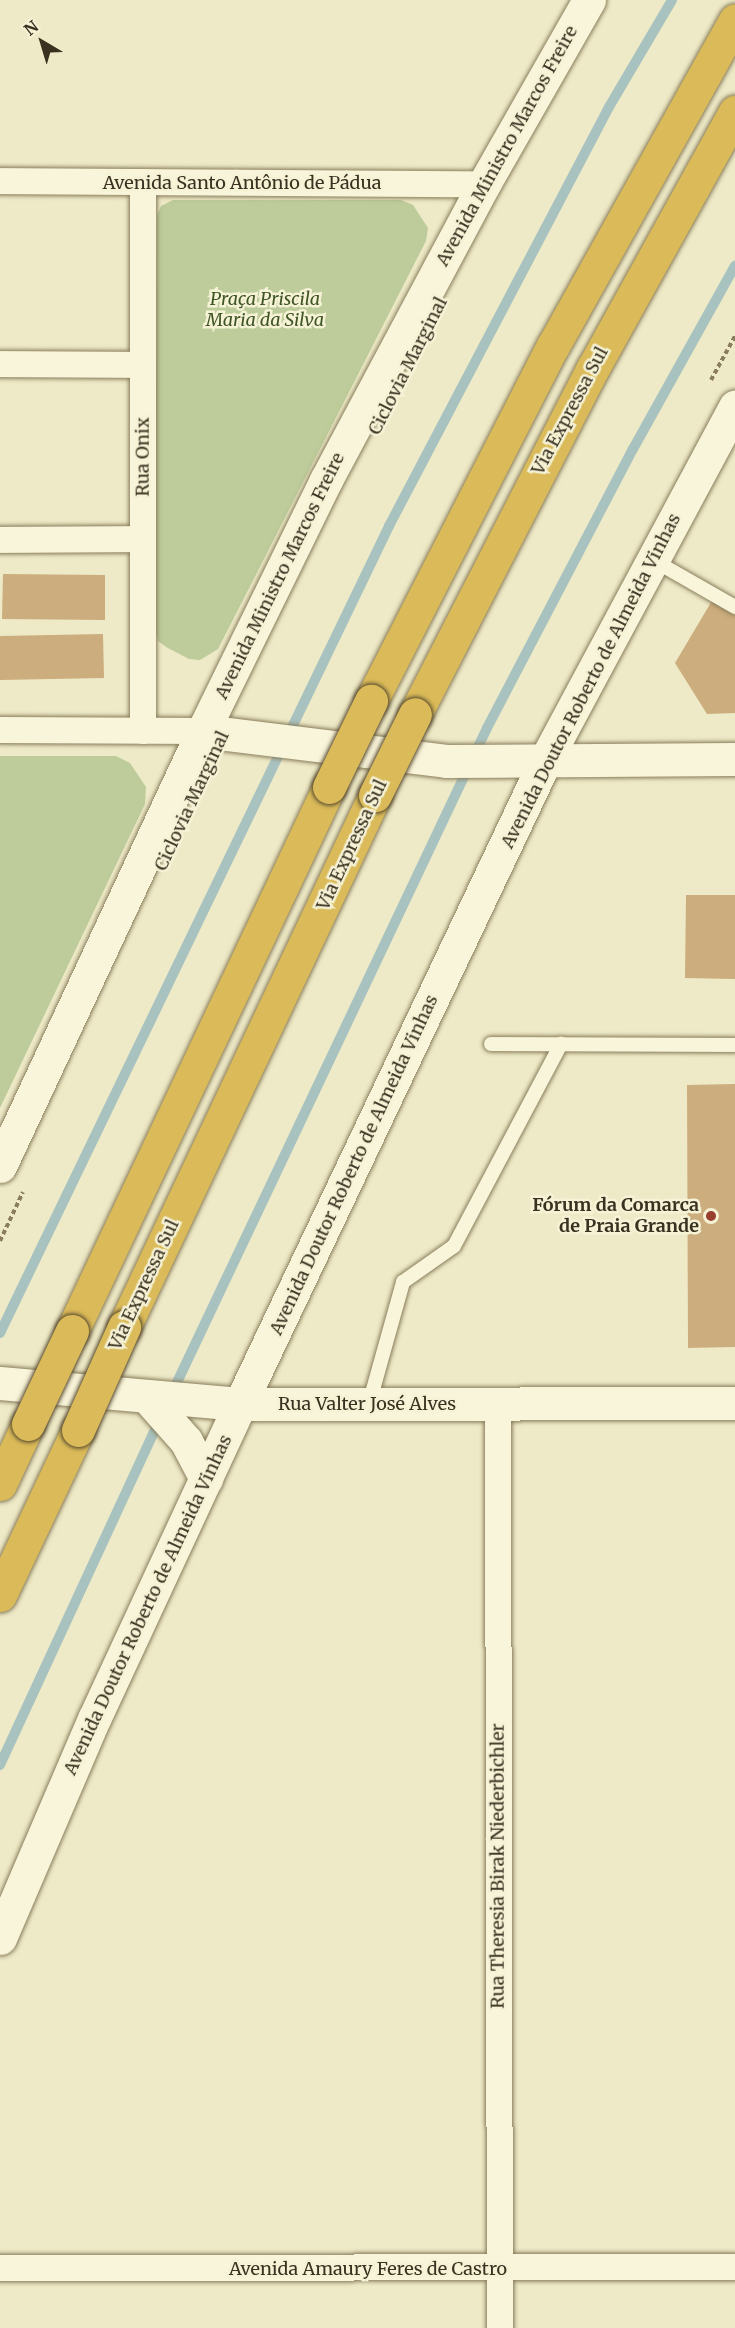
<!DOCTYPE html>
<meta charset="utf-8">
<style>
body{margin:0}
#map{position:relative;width:735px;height:2328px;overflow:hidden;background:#eeeac7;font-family:Merriweather,serif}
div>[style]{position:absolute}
.green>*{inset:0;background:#bdcc9a}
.stream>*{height:10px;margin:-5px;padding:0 5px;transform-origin:5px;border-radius:5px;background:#a8c2bf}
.building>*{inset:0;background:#ccad7d}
.path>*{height:4px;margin-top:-2px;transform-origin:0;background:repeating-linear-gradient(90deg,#897d5c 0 4.5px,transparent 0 7.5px)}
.roads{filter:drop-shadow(0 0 2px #897d5c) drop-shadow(0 0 2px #897d5c)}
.lane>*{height:14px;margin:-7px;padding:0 7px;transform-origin:7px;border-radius:7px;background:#f9f5da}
.street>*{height:26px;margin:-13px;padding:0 13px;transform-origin:13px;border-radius:13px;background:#f9f5da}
.secondary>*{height:33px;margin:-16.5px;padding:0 16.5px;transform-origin:16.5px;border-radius:16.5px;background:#f9f5da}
.highway>*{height:33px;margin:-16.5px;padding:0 16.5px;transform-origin:16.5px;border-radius:16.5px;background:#dbbb59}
.bridges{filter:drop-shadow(0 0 2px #574a30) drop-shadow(0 0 2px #574a30)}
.highway-bridge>*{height:33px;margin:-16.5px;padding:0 16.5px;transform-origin:16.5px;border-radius:16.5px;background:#dbbb59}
.dots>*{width:16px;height:16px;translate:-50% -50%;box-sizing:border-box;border:3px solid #f5f2d6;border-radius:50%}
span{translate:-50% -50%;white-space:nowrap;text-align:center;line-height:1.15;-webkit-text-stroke:5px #f5f2d6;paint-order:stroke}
.street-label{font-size:18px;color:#3a3120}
.park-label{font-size:18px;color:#415626;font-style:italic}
.poi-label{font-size:18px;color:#3a3120;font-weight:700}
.right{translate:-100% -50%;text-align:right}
.north{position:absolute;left:12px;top:12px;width:60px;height:60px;-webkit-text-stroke:4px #f5f2d6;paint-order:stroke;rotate:322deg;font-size:16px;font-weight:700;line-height:24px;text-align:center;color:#3a3120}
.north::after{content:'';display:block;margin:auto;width:21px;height:27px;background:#3a3120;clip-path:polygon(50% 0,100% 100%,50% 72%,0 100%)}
</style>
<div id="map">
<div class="green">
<div style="clip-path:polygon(173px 200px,401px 200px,413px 205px,428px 228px,426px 241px,218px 649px,200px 660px,189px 659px,166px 647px,158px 641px,155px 630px,157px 215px,161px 206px)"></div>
<div style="clip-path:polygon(0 756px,116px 756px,130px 763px,146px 787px,145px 804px,0 1108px)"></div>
</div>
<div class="stream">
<div style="left:0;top:1333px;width:896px;rotate:-64.26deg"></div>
<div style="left:389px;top:526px;width:473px;rotate:-62.3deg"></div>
<div style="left:609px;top:107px;width:124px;rotate:-59.5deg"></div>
<div style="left:171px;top:1395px;width:738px;rotate:-64.65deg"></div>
<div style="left:487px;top:728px;width:315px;rotate:-62.4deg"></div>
<div style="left:633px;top:449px;width:210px;rotate:-60.9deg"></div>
<div style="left:0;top:1765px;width:383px;rotate:-65.2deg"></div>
</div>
<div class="building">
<div style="clip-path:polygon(3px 574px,105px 575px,105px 620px,2px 619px)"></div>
<div style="clip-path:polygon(713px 599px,735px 613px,735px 713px,707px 714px,675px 663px)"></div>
<div style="clip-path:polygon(103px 634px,104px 678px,0 680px,0 636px)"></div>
<div style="clip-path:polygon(686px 895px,735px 895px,735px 979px,685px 978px)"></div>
<div style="clip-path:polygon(735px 1084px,735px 1347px,688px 1348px,687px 1085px)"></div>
</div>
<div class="path">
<div style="left:711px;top:380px;width:50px;rotate:-61.4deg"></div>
<div style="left:0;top:1241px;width:54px;rotate:-64.9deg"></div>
</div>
<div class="roads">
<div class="lane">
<div style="left:653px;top:560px;width:95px;rotate:29.8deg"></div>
<div style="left:491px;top:1044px;width:244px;rotate:0.2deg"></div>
<div style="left:369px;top:1404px;width:127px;rotate:-74.4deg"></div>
<div style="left:403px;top:1282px;width:62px;rotate:-35.2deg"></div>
<div style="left:454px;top:1246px;width:229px;rotate:-62.1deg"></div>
</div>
<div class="street">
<div style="left:0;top:181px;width:484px;rotate:0.4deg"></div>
<div style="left:0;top:364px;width:143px;rotate:0.4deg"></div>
<div style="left:0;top:540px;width:143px;rotate:-0.4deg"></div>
<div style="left:0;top:730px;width:203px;rotate:0.3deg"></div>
<div style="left:143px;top:731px;width:549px;rotate:-90deg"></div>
<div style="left:498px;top:1404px;width:924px;rotate:89.88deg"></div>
<div style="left:0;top:2268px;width:735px;rotate:-0.08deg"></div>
</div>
<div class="secondary">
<div style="left:203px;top:731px;width:245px;rotate:7deg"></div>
<div style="left:446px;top:761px;width:289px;rotate:-0.4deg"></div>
<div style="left:0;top:1166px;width:480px;rotate:-65deg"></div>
<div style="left:203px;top:731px;width:280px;rotate:-63.9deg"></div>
<div style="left:326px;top:480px;width:336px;rotate:-61.9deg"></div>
<div style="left:484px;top:184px;width:212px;rotate:-60.3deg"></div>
<div style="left:0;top:1383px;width:241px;rotate:5deg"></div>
<div style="left:240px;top:1404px;width:495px;rotate:-0.1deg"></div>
<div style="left:148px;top:1398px;width:57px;rotate:48.5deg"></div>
<div style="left:186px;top:1441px;width:43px;rotate:62.2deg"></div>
<div style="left:0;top:1938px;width:238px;rotate:-66.8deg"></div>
<div style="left:94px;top:1719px;width:347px;rotate:-65.1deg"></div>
<div style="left:240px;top:1404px;width:714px;rotate:-64.62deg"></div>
<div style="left:546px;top:759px;width:400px;rotate:-61.8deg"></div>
</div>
<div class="highway">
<div style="left:371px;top:701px;width:399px;rotate:-62.9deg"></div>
<div style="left:553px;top:346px;width:373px;rotate:-60.8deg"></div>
<div style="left:415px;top:714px;width:389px;rotate:-62.8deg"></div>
<div style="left:593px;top:368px;width:293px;rotate:-61deg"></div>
<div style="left:124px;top:1327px;width:588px;rotate:-64.74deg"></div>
<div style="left:72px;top:1331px;width:602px;rotate:-64.71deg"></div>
<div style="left:0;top:1484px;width:66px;rotate:-65deg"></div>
<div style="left:0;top:1595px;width:183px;rotate:-64.7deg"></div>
</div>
</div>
<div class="bridges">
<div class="highway-bridge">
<div style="left:329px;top:787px;width:96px;rotate:-64deg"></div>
<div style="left:375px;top:795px;width:90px;rotate:-63.7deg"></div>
<div style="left:28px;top:1424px;width:103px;rotate:-64.7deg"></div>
<div style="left:78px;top:1430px;width:113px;rotate:-65.9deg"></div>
</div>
</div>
<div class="dots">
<div style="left:711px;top:1216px;background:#98402d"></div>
</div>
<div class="street-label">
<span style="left:507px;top:146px;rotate:-61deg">Avenida Ministro Marcos Freire</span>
<span style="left:242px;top:183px">Avenida Santo Antônio de Pádua</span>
<span style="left:408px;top:366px;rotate:-63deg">Ciclovia Marginal</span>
<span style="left:570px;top:411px;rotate:-62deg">Via Expressa Sul</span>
<span style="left:143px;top:457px;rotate:-90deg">Rua Onix</span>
<span style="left:280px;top:576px;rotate:-64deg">Avenida Ministro Marcos Freire</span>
<span style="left:591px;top:681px;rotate:-63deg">Avenida Doutor Roberto de Almeida Vinhas</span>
<span style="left:192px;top:801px;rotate:-65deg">Ciclovia Marginal</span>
<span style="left:352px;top:845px;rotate:-65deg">Via Expressa Sul</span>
<span style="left:354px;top:1165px;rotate:-65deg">Avenida Doutor Roberto de Almeida Vinhas</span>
<span style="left:144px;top:1285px;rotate:-65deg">Via Expressa Sul</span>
<span style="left:367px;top:1404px">Rua Valter José Alves</span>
<span style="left:148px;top:1605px;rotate:-65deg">Avenida Doutor Roberto de Almeida Vinhas</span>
<span style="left:498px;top:1866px;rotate:-90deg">Rua Theresia Birak Niederbichler</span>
<span style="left:368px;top:2269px">Avenida Amaury Feres de Castro</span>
</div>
<div class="park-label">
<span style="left:265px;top:310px">Praça Priscila<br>Maria da Silva</span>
</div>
<div class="poi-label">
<span class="right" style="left:699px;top:1216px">Fórum da Comarca<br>de Praia Grande</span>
</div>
<div class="north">N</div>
</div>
